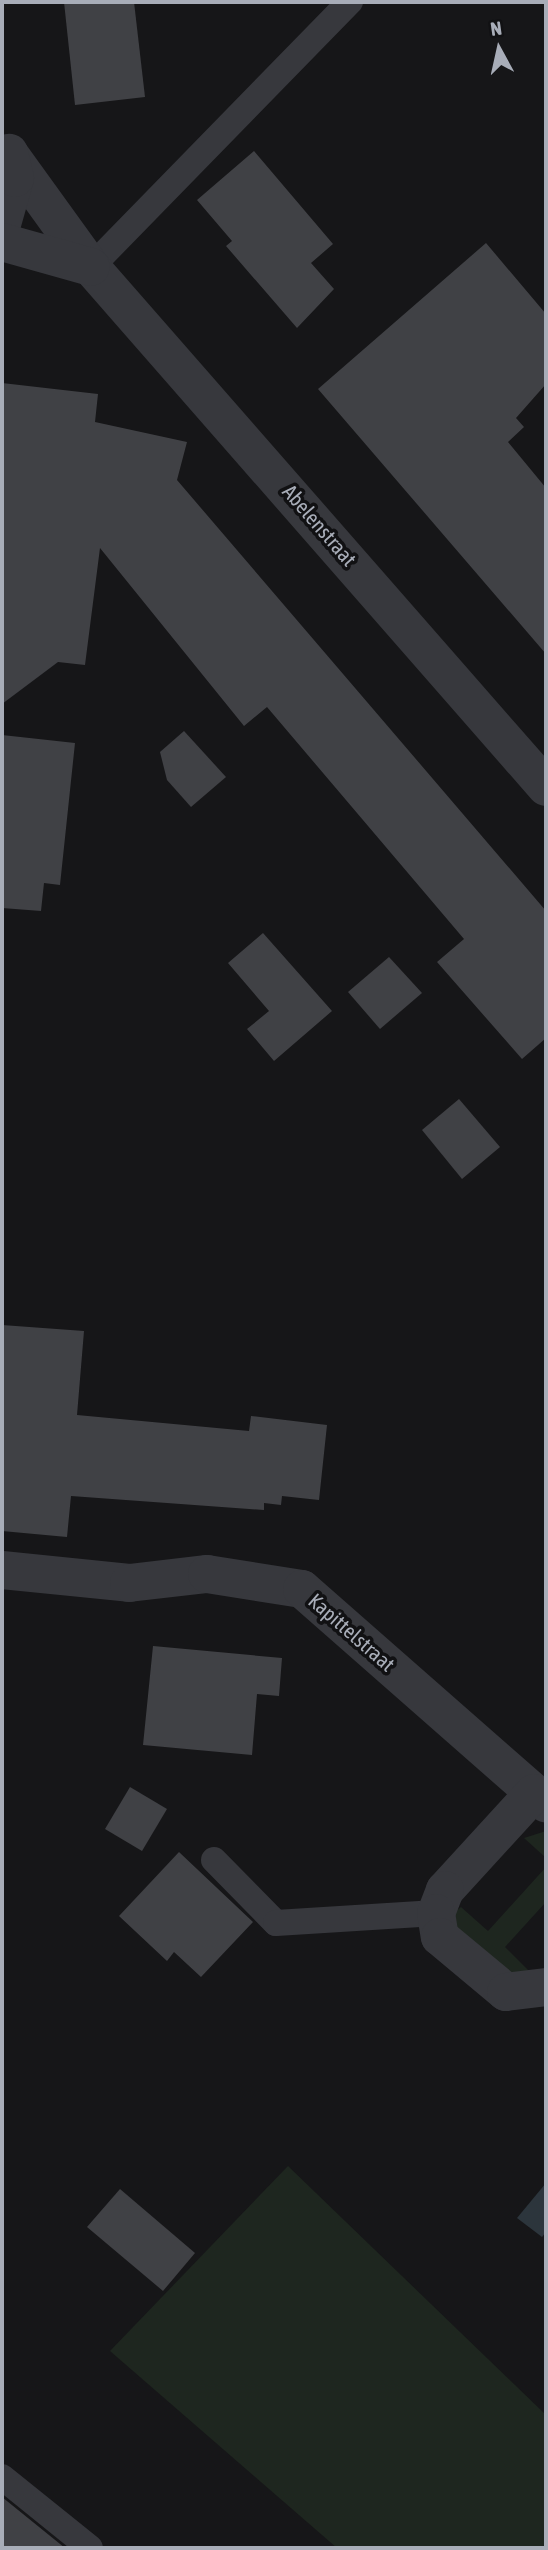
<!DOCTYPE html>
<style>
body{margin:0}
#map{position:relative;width:548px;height:2550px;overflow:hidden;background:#161618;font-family:"Asap Condensed",sans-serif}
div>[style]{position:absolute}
.green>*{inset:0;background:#1e261f}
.water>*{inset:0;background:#2c353c}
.building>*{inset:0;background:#404145}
.lane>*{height:26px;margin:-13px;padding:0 13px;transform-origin:13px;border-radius:13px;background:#37383d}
.street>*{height:38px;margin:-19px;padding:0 19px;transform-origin:19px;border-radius:19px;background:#37383d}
span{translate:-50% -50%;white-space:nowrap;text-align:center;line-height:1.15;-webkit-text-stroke:7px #111113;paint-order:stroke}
.street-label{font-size:21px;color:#a8adb8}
.frame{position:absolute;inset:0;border:4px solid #a8adb8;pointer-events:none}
.north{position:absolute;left:464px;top:14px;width:70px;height:70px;-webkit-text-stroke:5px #111113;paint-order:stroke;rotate:352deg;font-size:19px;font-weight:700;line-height:28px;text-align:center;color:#a8adb8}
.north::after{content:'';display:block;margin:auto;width:24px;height:32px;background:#a8adb8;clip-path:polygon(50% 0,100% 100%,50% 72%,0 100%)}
</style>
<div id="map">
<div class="green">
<div style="clip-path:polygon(546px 1831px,546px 1858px,524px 1838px)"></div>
<div style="clip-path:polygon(546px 1867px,546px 1902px,505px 1947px,531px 1973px,510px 1978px,456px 1929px,455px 1912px,461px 1907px,488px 1931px)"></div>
<div style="clip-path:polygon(288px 2166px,546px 2415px,546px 2548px,337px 2548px,110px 2351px)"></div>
</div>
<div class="water">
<div style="clip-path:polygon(546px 2183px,546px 2232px,542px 2237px,517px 2218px)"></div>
</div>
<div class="building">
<div style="clip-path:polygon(64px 2px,134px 2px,145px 97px,75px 105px)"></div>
<div style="clip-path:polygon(254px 151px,333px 244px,311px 263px,334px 289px,297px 328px,226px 246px,232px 241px,197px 200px)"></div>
<div style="clip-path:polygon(486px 243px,546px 314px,546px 384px,516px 418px,524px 427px,508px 442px,546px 488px,546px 654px,318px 389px)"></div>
<div style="clip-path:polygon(2px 383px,98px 394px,95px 422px,187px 442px,177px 480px,546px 911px,546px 1038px,522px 1059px,437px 962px,464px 939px,267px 707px,244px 726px,100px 548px,85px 665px,58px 662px,2px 704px)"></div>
<div style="clip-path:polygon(184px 731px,226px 777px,191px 807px,167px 780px,160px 752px)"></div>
<div style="clip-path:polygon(2px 735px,75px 743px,60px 885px,44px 883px,41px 911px,2px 908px)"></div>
<div style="clip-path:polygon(263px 933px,332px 1011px,274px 1061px,247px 1029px,269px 1011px,228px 963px)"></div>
<div style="clip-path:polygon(389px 957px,422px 993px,380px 1029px,348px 992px)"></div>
<div style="clip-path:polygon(459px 1099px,500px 1147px,462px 1179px,422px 1130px)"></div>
<div style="clip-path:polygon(2px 1325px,84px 1331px,77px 1415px,249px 1431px,251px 1416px,327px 1425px,319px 1500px,282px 1496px,281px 1505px,264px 1503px,264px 1510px,71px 1496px,67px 1537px,2px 1531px)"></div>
<div style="clip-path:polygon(153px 1646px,282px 1658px,279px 1696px,257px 1694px,252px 1755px,143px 1745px)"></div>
<div style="clip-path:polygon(130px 1787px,167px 1809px,142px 1851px,105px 1829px)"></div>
<div style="clip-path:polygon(179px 1852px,253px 1922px,201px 1977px,174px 1952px,167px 1961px,119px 1916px)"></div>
<div style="clip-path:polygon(120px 2189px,195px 2253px,163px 2291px,87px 2227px)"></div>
<div style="clip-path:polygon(2px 2497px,65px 2548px,2px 2548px)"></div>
</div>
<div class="lane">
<div style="left:91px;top:267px;width:371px;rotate:-45.7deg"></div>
<div style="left:214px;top:1860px;width:88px;rotate:45.5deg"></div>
<div style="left:276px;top:1923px;width:160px;rotate:-3.6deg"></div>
<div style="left:2px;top:2477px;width:113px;rotate:38.9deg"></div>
</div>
<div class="street">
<div style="left:11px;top:156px;width:137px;rotate:54.2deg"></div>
<div style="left:91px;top:267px;width:691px;rotate:48.81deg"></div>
<div style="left:2px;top:224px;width:48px;rotate:-74.2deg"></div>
<div style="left:15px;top:178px;width:26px;rotate:-103deg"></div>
<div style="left:2px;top:242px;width:92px;rotate:15.7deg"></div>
<div style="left:2px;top:1570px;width:128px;rotate:5.8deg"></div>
<div style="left:129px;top:1583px;width:79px;rotate:-6.6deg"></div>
<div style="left:207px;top:1574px;width:96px;rotate:9deg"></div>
<div style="left:302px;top:1589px;width:325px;rotate:41.3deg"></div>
<div style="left:534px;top:1793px;width:132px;rotate:132.5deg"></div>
<div style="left:445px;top:1890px;width:25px;rotate:111deg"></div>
<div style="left:436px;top:1913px;width:24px;rotate:81deg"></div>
<div style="left:440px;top:1937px;width:86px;rotate:39.8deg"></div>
<div style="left:506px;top:1992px;width:40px;rotate:-7.1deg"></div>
</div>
<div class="street-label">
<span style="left:320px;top:525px;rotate:49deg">Abelenstraat</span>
<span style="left:352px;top:1632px;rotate:41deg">Kapittelstraat</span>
</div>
<div class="frame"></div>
<div class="north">N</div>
</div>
